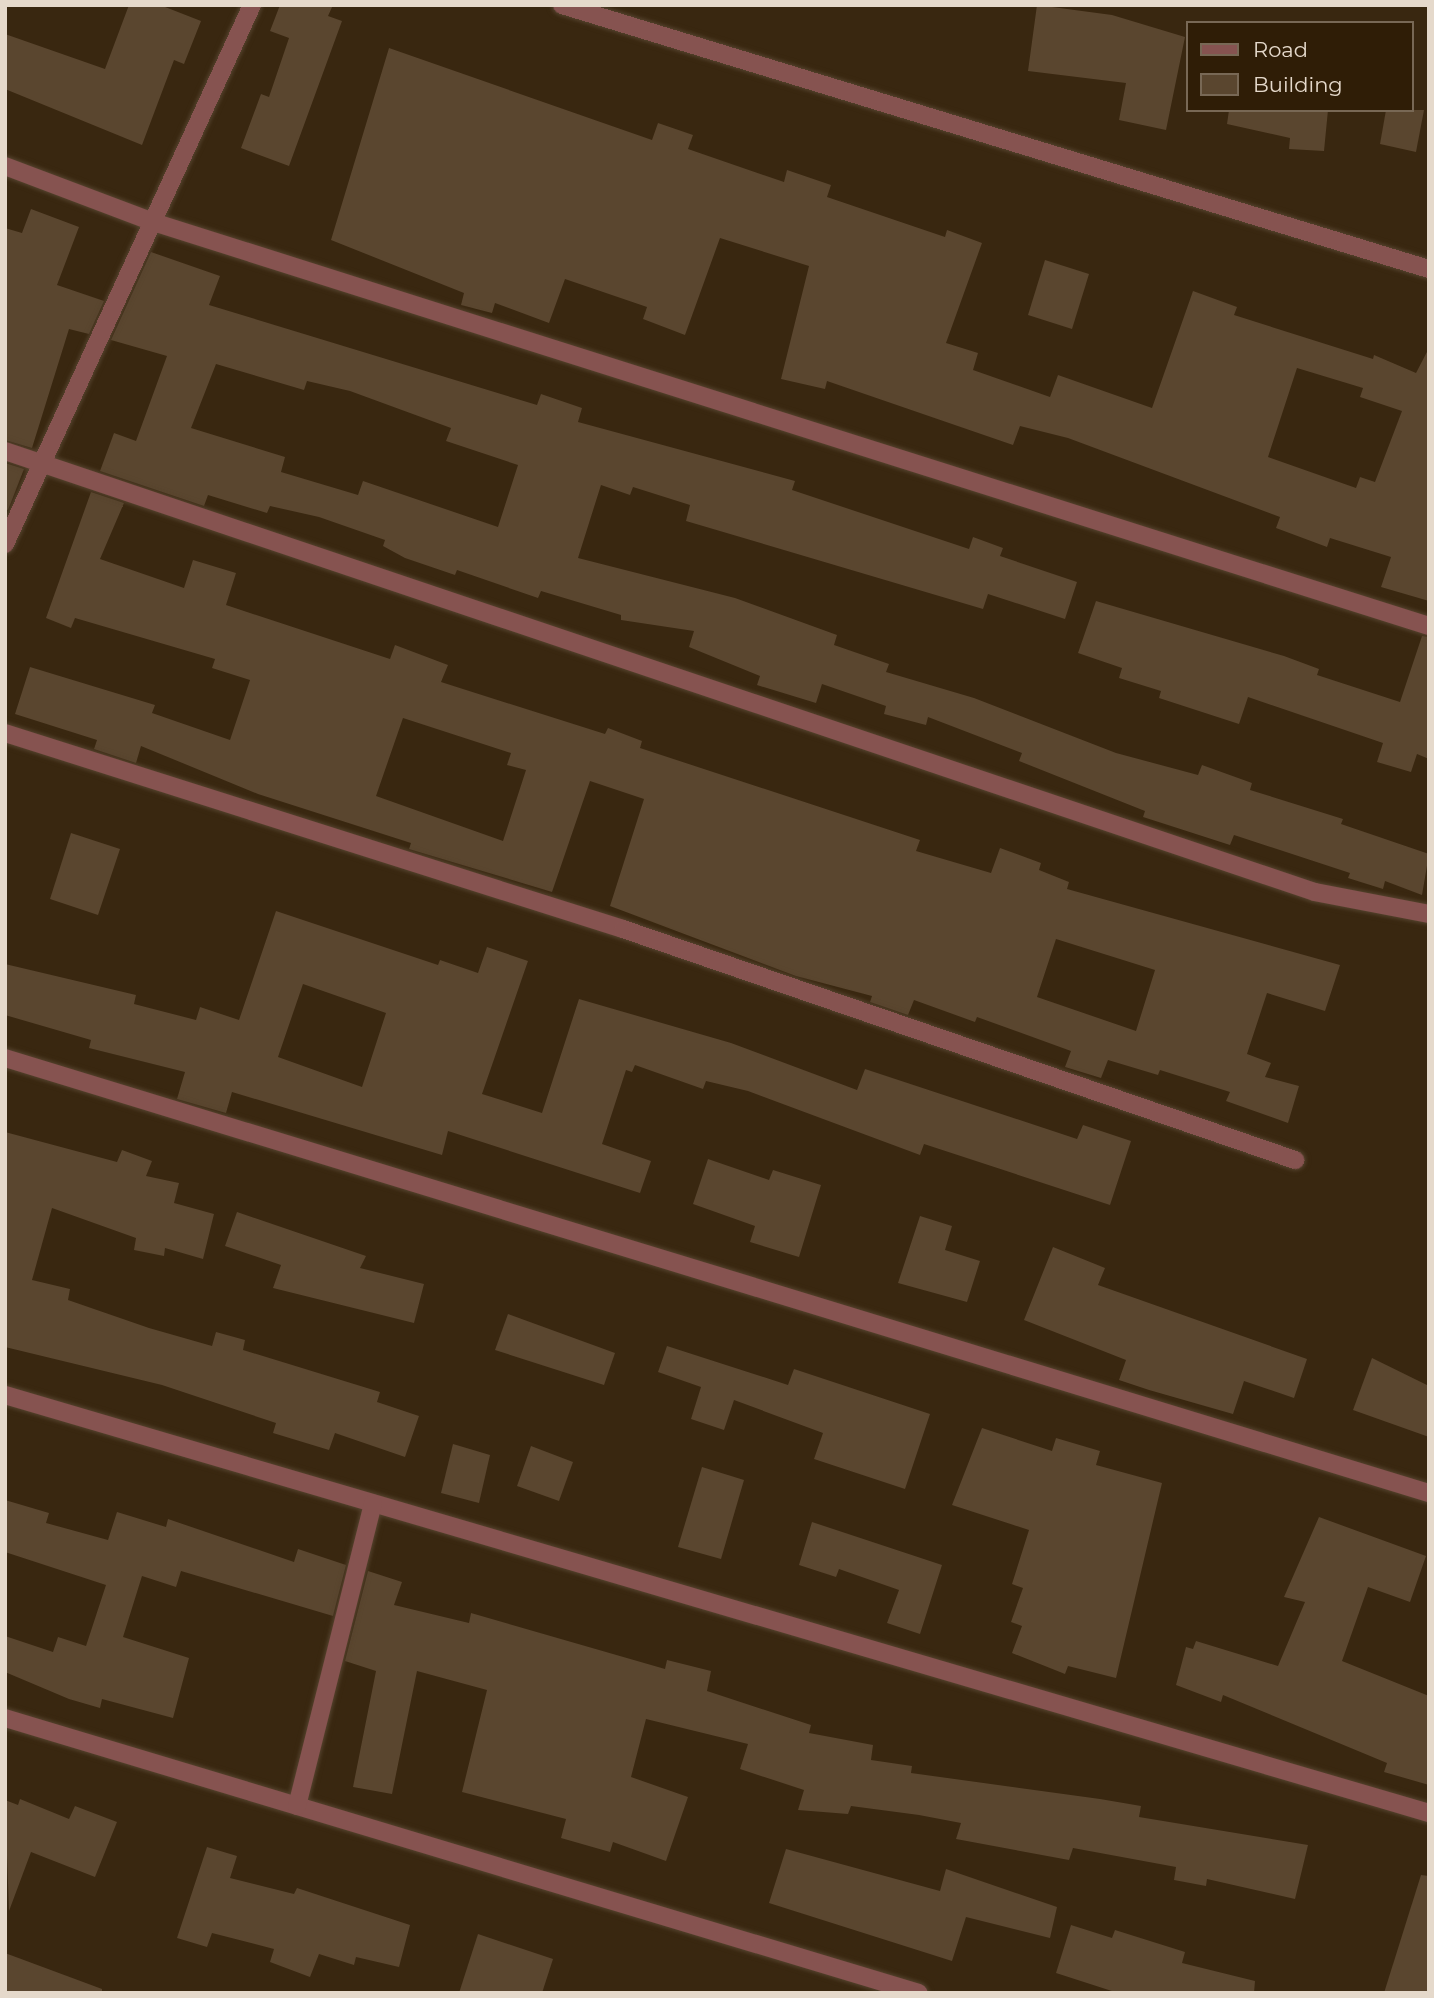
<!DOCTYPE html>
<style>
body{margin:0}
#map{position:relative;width:1434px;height:1998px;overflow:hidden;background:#392710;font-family:Montserrat,sans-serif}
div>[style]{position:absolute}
.building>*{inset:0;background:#5a462f}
.roads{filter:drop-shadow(0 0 2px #55432e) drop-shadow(0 0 2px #55432e)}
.street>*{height:18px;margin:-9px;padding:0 9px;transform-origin:9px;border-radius:9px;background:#865350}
span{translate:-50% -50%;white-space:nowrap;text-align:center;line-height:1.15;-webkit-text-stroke:7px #2f1d06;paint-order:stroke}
.frame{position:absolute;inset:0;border:7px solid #e5d9cb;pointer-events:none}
.legend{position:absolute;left:1186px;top:21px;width:228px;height:91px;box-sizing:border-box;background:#2f1d06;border:2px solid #786855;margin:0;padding:9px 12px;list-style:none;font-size:21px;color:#e5d9cb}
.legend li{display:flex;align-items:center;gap:14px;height:35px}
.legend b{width:35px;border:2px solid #786855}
</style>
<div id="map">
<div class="building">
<div style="clip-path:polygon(129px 5px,160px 5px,201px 21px,184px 64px,174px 60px,142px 145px,5px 89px,5px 34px,105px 69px)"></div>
<div style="clip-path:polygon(280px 5px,333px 5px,328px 16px,342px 21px,289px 166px,241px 148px,261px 94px,269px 97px,289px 38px,270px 31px)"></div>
<div style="clip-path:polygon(1037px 5px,1112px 15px,1185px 37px,1166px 130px,1119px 120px,1126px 83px,1028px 71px)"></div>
<div style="clip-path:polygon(evenodd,389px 48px,652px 140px,658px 123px,693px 135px,688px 149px,784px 182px,787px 170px,831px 185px,827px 197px,945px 237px,947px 230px,982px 243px,946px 343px,978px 353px,973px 370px,1050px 397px,1058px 375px,1152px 408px,1193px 291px,1237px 307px,1234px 315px,1373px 359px,1374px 355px,1416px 373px,1429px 348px,1429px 601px,1381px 587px,1391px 557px,1330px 538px,1327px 547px,1276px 528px,1280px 517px,1068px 438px,1020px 426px,1013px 445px,827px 381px,825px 389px,781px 379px,809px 266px,720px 238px,685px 335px,643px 319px,647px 307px,565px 279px,549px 323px,495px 303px,492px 313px,461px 305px,464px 293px,331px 240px,389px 48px,1297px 368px,1363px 388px,1360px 397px,1402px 411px,1375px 482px,1360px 477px,1356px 488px,1268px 457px,1297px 368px)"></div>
<div style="clip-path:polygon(1229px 110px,1328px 110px,1324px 151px,1289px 149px,1290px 138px,1227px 124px)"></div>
<div style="clip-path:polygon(1386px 110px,1424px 110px,1416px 152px,1380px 144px)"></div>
<div style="clip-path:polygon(31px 209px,79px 227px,57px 285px,104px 301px,89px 334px,69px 329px,32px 448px,5px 440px,5px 228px,22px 233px)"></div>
<div style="clip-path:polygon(evenodd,151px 252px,220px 276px,209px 305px,537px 405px,541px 394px,582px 408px,578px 422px,795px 481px,792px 490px,969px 549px,973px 537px,1003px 548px,1000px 556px,1077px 582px,1065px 619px,988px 594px,983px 609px,686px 521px,690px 505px,633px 487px,630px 495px,601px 485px,578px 558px,735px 598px,837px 635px,834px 645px,889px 664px,886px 672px,974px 698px,1116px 753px,1198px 775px,1202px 765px,1252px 783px,1250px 790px,1343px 819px,1341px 824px,1429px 854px,1422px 895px,1385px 881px,1383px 889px,1348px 878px,1350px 873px,1234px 835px,1230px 845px,1143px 817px,1145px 811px,1019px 761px,1022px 753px,928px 717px,926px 725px,884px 714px,886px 706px,822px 684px,816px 703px,757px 685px,760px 676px,689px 647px,694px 631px,621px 620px,621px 615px,541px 591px,538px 598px,457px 570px,455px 575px,405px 558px,383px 546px,385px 540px,319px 517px,270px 506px,267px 513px,208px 495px,204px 506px,100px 471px,114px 433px,136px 441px,167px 356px,111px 340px,151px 252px,216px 364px,304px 390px,307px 381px,350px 391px,451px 428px,446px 441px,518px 465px,498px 527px,363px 481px,358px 495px,281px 472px,285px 457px,191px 428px,216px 364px)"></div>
<div style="clip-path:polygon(1045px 260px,1089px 274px,1072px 329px,1028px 315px)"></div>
<div style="clip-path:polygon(5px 463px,24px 469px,8px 510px,5px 509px)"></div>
<div style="clip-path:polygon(evenodd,91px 492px,124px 503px,100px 559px,184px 588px,193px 560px,236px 573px,226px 605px,390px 659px,395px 645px,448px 665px,441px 682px,605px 734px,608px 728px,642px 741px,640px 748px,920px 840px,916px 851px,991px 873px,1000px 848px,1041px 863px,1039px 870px,1069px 882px,1067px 889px,1340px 965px,1325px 1011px,1267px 993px,1247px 1054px,1271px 1063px,1265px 1077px,1299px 1086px,1288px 1123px,1226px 1101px,1230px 1092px,1160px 1070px,1158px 1075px,1108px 1060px,1101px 1078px,1065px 1067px,1071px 1051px,977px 1017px,975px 1022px,914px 1000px,908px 1015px,870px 1002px,872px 996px,796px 976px,610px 906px,644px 799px,590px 781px,552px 892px,409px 849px,411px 843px,258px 794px,141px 746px,136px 763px,94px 749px,97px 740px,15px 714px,30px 667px,155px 705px,152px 713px,230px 740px,250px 680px,212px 668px,215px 659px,75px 618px,71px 628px,46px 618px,91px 492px,403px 718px,511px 753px,507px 765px,526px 770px,503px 841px,376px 796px,403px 718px,91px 492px,1056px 939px,1155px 970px,1136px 1031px,1037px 997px,1056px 939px)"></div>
<div style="clip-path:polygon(1096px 601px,1284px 656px,1319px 669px,1317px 675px,1400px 702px,1422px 636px,1429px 637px,1429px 759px,1417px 754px,1411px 772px,1377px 762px,1383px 743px,1248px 697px,1239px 724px,1159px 698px,1161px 691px,1119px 678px,1122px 668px,1078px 653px)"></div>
<div style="clip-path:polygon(71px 833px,120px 849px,98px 915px,50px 899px)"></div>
<div style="clip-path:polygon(evenodd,276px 911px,438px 965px,440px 960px,478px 973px,487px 947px,528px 961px,482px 1094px,542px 1113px,579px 999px,731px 1043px,857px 1090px,865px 1069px,1077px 1139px,1083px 1125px,1131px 1141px,1110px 1205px,924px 1144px,920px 1155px,748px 1091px,706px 1081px,703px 1089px,635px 1065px,632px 1072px,626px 1070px,602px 1144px,651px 1161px,640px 1193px,448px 1131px,442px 1155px,232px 1092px,226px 1113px,177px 1099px,185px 1072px,89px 1048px,91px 1040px,5px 1015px,5px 964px,136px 995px,134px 1004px,196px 1020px,200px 1007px,239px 1020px,276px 911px,303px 984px,386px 1013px,362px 1087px,278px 1057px,303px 984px)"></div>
<div style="clip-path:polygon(5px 1132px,117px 1162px,122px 1150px,152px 1161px,146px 1176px,179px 1183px,174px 1203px,214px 1214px,203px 1259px,165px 1248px,164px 1256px,134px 1250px,136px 1238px,52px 1208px,32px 1280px,70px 1289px,68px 1300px,149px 1328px,212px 1346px,216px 1332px,245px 1340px,243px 1350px,380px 1392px,377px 1402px,419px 1416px,405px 1457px,335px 1433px,329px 1450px,273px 1433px,276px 1423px,162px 1385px,5px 1347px)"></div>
<div style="clip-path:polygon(708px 1159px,769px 1180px,773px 1170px,821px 1185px,799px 1257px,750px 1242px,755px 1226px,693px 1204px)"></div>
<div style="clip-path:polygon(237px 1212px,366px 1256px,360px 1268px,424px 1284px,414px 1323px,273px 1288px,281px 1265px,225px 1246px)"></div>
<div style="clip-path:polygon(920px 1216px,952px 1226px,945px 1250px,980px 1261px,967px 1302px,898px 1283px)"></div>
<div style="clip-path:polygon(1053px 1247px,1105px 1268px,1098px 1285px,1307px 1359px,1294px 1398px,1244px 1381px,1233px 1414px,1149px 1390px,1119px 1380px,1126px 1360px,1024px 1320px)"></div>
<div style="clip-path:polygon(508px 1314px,615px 1353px,604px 1385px,495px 1350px)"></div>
<div style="clip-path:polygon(667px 1346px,788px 1385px,794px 1369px,930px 1414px,905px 1489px,814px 1459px,823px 1433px,734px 1400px,724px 1430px,691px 1419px,701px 1387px,658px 1372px)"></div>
<div style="clip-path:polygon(1372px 1358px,1429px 1386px,1429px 1437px,1353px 1410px)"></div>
<div style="clip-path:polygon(982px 1428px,1052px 1451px,1056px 1438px,1100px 1451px,1096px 1465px,1162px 1483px,1116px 1678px,1068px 1666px,1065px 1674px,1012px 1653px,1022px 1626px,1011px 1622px,1023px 1588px,1012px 1584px,1029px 1530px,952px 1505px)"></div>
<div style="clip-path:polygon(453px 1444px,490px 1455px,479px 1503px,441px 1493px)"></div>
<div style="clip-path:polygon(531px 1446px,573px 1462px,559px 1501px,517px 1486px)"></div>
<div style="clip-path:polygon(702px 1467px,744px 1480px,721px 1559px,678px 1547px)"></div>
<div style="clip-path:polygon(5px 1500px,49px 1513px,46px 1523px,108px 1540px,117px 1512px,166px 1527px,168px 1519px,294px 1562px,298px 1549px,346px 1565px,333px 1616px,181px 1571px,176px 1587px,142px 1576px,123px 1637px,189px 1658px,173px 1718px,102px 1699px,100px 1708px,69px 1699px,5px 1672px,5px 1636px,53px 1652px,58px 1637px,86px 1646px,106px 1585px,5px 1552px)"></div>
<div style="clip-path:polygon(1319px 1517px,1426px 1556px,1410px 1602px,1368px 1587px,1342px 1661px,1429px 1696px,1429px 1785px,1384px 1772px,1387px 1763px,1223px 1695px,1221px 1702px,1176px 1685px,1186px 1647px,1193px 1649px,1196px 1641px,1278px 1666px,1305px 1602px,1284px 1597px)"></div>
<div style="clip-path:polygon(812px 1522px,942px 1565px,920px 1634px,887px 1623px,899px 1590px,839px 1569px,836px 1577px,799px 1565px)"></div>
<div style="clip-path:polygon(368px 1571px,402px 1582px,394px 1605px,469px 1623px,471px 1613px,665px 1669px,667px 1660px,711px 1671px,707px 1691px,811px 1725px,809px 1733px,873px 1745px,871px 1760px,912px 1766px,911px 1773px,1100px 1799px,1141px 1806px,1139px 1817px,1308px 1845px,1295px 1899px,1207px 1879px,1206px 1886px,1174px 1880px,1176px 1867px,1073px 1848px,1069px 1860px,956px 1839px,961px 1823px,919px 1815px,851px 1806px,848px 1814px,798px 1810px,804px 1790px,740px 1769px,748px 1744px,646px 1719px,631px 1777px,688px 1797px,666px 1861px,613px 1842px,610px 1852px,561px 1838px,566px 1819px,462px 1792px,487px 1690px,417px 1671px,392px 1794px,353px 1787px,376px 1671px,345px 1661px)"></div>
<div style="clip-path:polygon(20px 1799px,69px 1819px,75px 1806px,117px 1822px,95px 1877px,31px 1852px,9px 1911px,5px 1800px,18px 1805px)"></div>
<div style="clip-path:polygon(207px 1847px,237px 1856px,230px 1878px,294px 1894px,297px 1888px,410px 1925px,399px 1967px,356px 1957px,354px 1965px,319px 1954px,310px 1977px,270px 1962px,274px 1949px,212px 1933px,207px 1947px,177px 1938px)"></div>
<div style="clip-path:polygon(786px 1849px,940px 1891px,946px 1869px,1057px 1907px,1050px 1938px,966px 1917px,952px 1961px,769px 1903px)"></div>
<div style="clip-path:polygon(1421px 1875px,1429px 1876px,1429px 1993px,1384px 1993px)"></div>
<div style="clip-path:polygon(1071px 1925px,1112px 1938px,1115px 1930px,1185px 1952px,1182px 1963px,1255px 1981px,1254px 1993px,1118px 1993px,1056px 1973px)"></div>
<div style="clip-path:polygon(478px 1934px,553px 1959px,542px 1993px,459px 1993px)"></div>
<div style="clip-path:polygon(5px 1953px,102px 1989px,102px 1993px,5px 1993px)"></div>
</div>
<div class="roads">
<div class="street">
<div style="left:562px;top:5px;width:906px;rotate:16.94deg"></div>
<div style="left:5px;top:166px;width:158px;rotate:20.7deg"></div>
<div style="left:153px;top:222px;width:1338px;rotate:17.57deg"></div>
<div style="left:5px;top:451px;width:1382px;rotate:18.61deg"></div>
<div style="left:1315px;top:892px;width:116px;rotate:10.9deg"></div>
<div style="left:5px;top:544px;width:593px;rotate:-65.38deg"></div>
<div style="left:5px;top:733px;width:648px;rotate:17.6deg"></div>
<div style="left:623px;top:929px;width:711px;rotate:18.97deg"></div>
<div style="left:5px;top:1058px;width:1489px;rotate:16.99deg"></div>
<div style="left:5px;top:1395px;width:1484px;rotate:16.36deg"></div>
<div style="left:5px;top:1718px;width:954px;rotate:16.75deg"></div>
<div style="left:297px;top:1806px;width:312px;rotate:-75.9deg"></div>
</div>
</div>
<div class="frame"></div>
<ul class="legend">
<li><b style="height:9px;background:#865350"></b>Road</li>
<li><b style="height:19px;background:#5a462f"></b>Building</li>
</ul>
</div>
